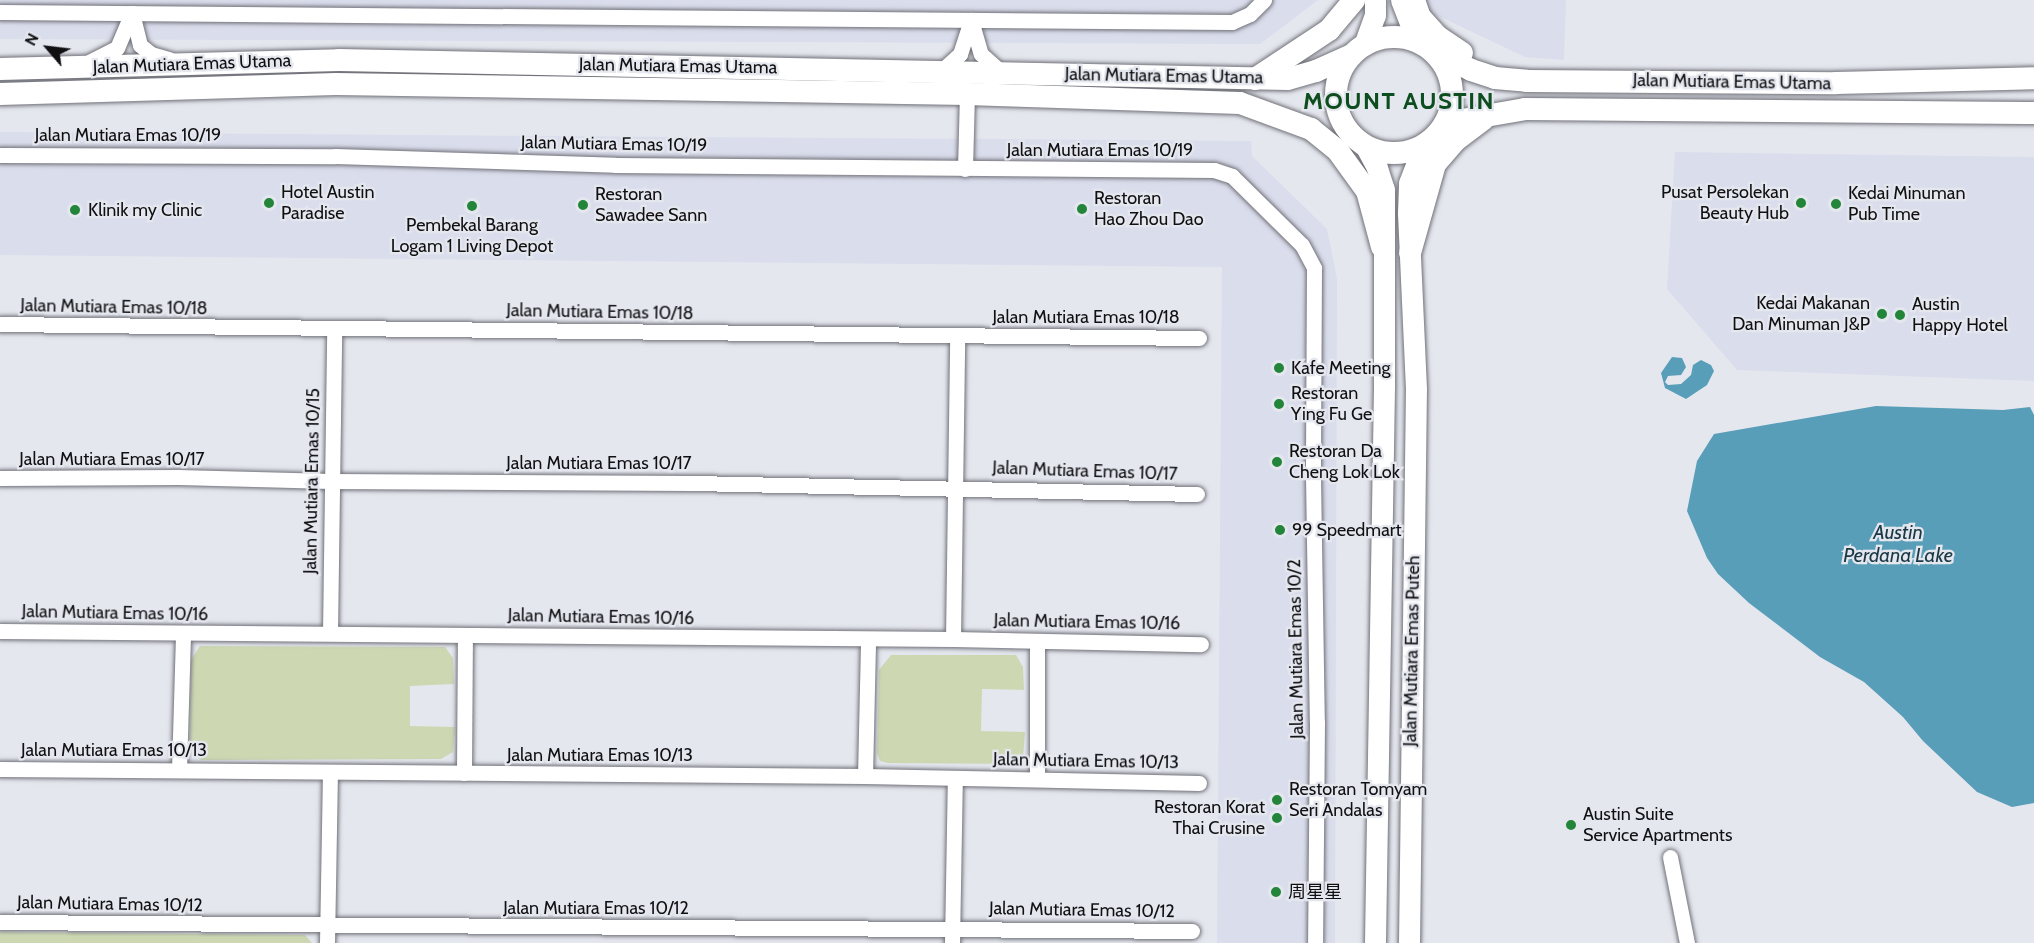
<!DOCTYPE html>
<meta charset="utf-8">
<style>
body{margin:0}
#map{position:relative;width:2034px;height:943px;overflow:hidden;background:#e5e7ef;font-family:Cabin,"Noto Sans SC",sans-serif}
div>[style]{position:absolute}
.built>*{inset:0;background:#daddec}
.green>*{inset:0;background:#cdd8b3}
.water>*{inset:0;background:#599eb8}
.roads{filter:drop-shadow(0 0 2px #707178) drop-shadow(0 0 2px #707178)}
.street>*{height:15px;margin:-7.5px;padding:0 7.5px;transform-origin:7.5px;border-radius:7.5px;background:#fff}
.secondary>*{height:21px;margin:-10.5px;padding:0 10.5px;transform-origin:10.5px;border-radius:10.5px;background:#fff}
.primary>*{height:22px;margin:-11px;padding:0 11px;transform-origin:11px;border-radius:11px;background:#fff}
.primary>.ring{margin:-11px;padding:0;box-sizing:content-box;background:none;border:22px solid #fff;border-radius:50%}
.dots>*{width:16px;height:16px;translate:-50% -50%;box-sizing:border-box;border:3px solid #e5e7ef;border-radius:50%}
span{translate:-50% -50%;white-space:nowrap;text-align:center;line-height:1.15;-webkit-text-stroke:4.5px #e5e7ef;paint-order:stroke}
.street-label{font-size:18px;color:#101013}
.poi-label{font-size:18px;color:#101013}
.left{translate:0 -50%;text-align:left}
.right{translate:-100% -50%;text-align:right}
.water-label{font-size:20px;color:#183945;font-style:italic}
.district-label{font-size:24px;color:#0e4e1e;font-weight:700;letter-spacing:1.5px}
.north{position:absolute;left:18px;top:18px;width:60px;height:60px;-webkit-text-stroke:4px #e5e7ef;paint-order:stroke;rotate:298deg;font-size:16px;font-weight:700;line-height:24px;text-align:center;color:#101013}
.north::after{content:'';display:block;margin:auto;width:21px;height:27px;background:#101013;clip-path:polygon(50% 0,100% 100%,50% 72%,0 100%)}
</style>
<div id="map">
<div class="built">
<div style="clip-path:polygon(0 0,1318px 0,1260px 44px,0 39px)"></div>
<div style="clip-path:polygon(1425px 0,1566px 0,1564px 60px,1525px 57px,1430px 12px)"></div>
<div style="clip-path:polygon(0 132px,1251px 141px,1252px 156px,1327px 229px,1337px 279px,1335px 943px,1217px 943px,1222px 267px,0 255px)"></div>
<div style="clip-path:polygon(1675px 152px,2034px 157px,2034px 381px,1737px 370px,1667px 289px)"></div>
</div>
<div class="green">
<div style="clip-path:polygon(200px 646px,445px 647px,453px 658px,454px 684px,410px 686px,410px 726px,455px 727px,453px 752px,441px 759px,201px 760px,190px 750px,191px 660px)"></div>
<div style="clip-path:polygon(891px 655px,1016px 655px,1023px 667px,1024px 690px,982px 689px,981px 731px,1025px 732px,1023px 758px,1019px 764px,888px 763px,880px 761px,877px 753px,879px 670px)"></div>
<div style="clip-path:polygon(0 932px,305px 935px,312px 943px,0 943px)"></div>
</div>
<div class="water">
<div style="clip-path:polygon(1672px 357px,1682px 358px,1686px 367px,1681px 375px,1668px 376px,1665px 382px,1668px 385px,1681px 384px,1691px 375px,1693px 365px,1701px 360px,1711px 365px,1714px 371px,1707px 385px,1686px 399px,1665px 388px,1661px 373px)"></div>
<div style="clip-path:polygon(1876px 406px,2003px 410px,2030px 407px,2034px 415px,2034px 803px,2012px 807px,1977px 792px,1923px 741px,1903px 717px,1864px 682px,1820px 657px,1749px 603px,1718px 574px,1707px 558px,1687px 511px,1697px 461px,1714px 434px)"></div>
</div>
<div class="roads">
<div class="street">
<div style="left:0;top:12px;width:1232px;rotate:0.47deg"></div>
<div style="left:1232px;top:22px;width:20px;rotate:-24deg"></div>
<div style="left:1250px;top:14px;width:20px;rotate:-45deg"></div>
<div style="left:132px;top:13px;width:33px;rotate:76deg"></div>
<div style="left:140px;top:45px;width:14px;rotate:39deg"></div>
<div style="left:151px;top:54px;width:19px;rotate:16deg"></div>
<div style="left:971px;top:20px;width:35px;rotate:74deg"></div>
<div style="left:981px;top:54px;width:27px;rotate:42deg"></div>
<div style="left:89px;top:62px;width:31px;rotate:-27deg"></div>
<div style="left:117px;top:48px;width:38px;rotate:-67deg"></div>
<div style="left:940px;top:72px;width:27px;rotate:-42deg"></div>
<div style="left:960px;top:54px;width:36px;rotate:-72deg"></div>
<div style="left:0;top:155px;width:335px;rotate:0.2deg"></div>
<div style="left:335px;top:156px;width:280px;rotate:1.8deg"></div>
<div style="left:615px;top:165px;width:599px;rotate:0.48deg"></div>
<div style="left:1214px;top:170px;width:19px;rotate:18deg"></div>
<div style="left:1232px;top:176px;width:98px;rotate:44.6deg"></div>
<div style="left:1302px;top:245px;width:26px;rotate:62deg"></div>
<div style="left:1314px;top:268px;width:209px;rotate:90.3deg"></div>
<div style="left:1313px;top:477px;width:245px;rotate:89.1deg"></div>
<div style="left:1317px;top:722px;width:221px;rotate:90.5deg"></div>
<div style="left:965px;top:169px;width:75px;rotate:-88.5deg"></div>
<div style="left:0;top:324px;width:1199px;rotate:0.67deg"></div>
<div style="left:0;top:478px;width:178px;rotate:-0.3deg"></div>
<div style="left:178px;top:477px;width:153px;rotate:1.5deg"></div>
<div style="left:331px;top:481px;width:362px;rotate:0.3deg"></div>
<div style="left:693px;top:483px;width:504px;rotate:1.25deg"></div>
<div style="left:0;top:631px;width:953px;rotate:0.48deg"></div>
<div style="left:953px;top:639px;width:248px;rotate:1.2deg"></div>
<div style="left:330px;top:633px;width:303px;rotate:-89.2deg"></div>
<div style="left:953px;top:639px;width:303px;rotate:-89.2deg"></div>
<div style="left:1037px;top:641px;width:138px;rotate:90deg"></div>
<div style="left:0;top:769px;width:865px;rotate:0.46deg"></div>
<div style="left:865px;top:776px;width:334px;rotate:1.2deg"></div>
<div style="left:179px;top:770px;width:136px;rotate:-88.3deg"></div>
<div style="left:464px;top:773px;width:138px;rotate:-89.6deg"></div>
<div style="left:865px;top:776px;width:137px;rotate:-88.7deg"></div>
<div style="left:1670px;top:857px;width:88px;rotate:78.8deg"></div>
<div style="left:0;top:922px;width:1192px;rotate:0.43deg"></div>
<div style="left:327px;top:943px;width:171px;rotate:-89deg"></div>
<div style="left:952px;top:943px;width:165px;rotate:-89deg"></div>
</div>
<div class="secondary">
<div style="left:1401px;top:0;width:44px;rotate:68.7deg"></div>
<div style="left:1364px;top:45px;width:32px;rotate:-70deg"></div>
<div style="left:1375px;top:15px;width:15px;rotate:-90deg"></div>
<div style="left:1366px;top:147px;width:24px;rotate:62deg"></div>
<div style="left:1377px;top:168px;width:22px;rotate:72deg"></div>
<div style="left:1384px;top:189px;width:198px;rotate:90deg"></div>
<div style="left:1384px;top:387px;width:556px;rotate:90.93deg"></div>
<div style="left:1409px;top:943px;width:554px;rotate:-89.28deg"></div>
<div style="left:1416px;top:389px;width:176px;rotate:-92.6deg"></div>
<div style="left:1408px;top:213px;width:30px;rotate:-88deg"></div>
<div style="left:1409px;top:183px;width:40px;rotate:-69deg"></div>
</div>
<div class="primary">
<div style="left:1414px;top:0;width:18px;rotate:71deg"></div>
<div style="left:1420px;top:17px;width:25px;rotate:48deg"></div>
<div style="left:1437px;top:36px;width:30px;rotate:34deg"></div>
<div class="ring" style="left:1336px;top:37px;width:94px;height:94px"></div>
<div style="left:1435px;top:53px;width:40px;rotate:25deg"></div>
<div style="left:1471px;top:70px;width:25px;rotate:18deg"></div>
<div style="left:1495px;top:78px;width:32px;rotate:5deg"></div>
<div style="left:1527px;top:81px;width:309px;rotate:0.4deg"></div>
<div style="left:1836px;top:83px;width:198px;rotate:-1.4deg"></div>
<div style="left:0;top:69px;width:339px;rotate:-1.5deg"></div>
<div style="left:339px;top:60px;width:949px;rotate:1.15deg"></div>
<div style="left:1288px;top:79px;width:29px;rotate:-16deg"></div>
<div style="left:1316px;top:71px;width:39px;rotate:-24deg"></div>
<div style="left:1255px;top:79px;width:89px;rotate:-33.5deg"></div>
<div style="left:1329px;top:30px;width:39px;rotate:-50deg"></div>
<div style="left:0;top:94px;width:336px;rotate:-1.7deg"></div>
<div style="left:336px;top:84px;width:631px;rotate:0.91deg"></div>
<div style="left:967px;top:94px;width:273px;rotate:1.9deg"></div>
<div style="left:1240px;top:103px;width:76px;rotate:20.1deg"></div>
<div style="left:1311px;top:129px;width:35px;rotate:39deg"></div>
<div style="left:1338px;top:151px;width:49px;rotate:54.1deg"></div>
<div style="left:1367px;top:191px;width:58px;rotate:75deg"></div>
<div style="left:1445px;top:123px;width:81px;rotate:-9.9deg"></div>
<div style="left:1525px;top:109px;width:509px;rotate:0.45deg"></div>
<div style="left:1410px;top:253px;width:92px;rotate:-74.3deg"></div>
<div style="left:1435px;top:164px;width:32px;rotate:-49deg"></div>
<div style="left:1456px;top:140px;width:34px;rotate:-37deg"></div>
</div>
</div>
<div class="dots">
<div style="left:269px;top:203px;background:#228539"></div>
<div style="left:1801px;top:203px;background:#228539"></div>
<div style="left:1836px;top:204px;background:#228539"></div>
<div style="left:583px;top:205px;background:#228539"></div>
<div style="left:472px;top:206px;background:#228539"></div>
<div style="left:1082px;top:209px;background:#228539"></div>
<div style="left:75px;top:210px;background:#228539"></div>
<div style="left:1882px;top:314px;background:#228539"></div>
<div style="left:1900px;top:315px;background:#228539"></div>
<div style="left:1279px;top:368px;background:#228539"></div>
<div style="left:1279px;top:404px;background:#228539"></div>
<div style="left:1277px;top:462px;background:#228539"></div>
<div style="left:1280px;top:530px;background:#228539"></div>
<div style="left:1277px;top:800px;background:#228539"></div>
<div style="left:1277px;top:818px;background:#228539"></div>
<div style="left:1571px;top:825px;background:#228539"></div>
<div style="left:1276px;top:892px;background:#228539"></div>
</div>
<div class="street-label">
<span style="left:192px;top:64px;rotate:-2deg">Jalan Mutiara Emas Utama</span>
<span style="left:678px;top:66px;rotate:1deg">Jalan Mutiara Emas Utama</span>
<span style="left:1164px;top:76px;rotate:1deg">Jalan Mutiara Emas Utama</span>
<span style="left:1732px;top:82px;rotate:1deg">Jalan Mutiara Emas Utama</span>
<span style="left:128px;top:135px">Jalan Mutiara Emas 10/19</span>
<span style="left:614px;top:144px;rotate:1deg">Jalan Mutiara Emas 10/19</span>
<span style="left:1100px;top:150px">Jalan Mutiara Emas 10/19</span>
<span style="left:114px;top:307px;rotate:1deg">Jalan Mutiara Emas 10/18</span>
<span style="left:600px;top:312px;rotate:1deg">Jalan Mutiara Emas 10/18</span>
<span style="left:1086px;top:317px">Jalan Mutiara Emas 10/18</span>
<span style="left:112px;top:459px">Jalan Mutiara Emas 10/17</span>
<span style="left:599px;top:463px">Jalan Mutiara Emas 10/17</span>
<span style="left:1085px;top:471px;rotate:2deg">Jalan Mutiara Emas 10/17</span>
<span style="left:312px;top:481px;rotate:-89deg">Jalan Mutiara Emas 10/15</span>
<span style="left:115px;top:613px;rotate:1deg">Jalan Mutiara Emas 10/16</span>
<span style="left:601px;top:617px;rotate:1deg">Jalan Mutiara Emas 10/16</span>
<span style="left:1087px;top:622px;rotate:1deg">Jalan Mutiara Emas 10/16</span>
<span style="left:1296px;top:649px;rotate:-91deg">Jalan Mutiara Emas 10/2</span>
<span style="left:1412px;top:651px;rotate:-89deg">Jalan Mutiara Emas Puteh</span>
<span style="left:114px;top:750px">Jalan Mutiara Emas 10/13</span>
<span style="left:600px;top:755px">Jalan Mutiara Emas 10/13</span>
<span style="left:1086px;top:761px;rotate:1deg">Jalan Mutiara Emas 10/13</span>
<span style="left:110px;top:904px;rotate:1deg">Jalan Mutiara Emas 10/12</span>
<span style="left:596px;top:908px">Jalan Mutiara Emas 10/12</span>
<span style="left:1082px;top:910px;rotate:1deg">Jalan Mutiara Emas 10/12</span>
</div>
<div class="poi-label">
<span class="left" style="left:281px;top:203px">Hotel Austin<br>Paradise</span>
<span class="right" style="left:1789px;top:203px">Pusat Persolekan<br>Beauty Hub</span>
<span class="left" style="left:1848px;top:204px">Kedai Minuman<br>Pub Time</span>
<span class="left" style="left:595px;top:205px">Restoran<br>Sawadee Sann</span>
<span class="left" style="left:1094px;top:209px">Restoran<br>Hao Zhou Dao</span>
<span class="left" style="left:88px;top:210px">Klinik my Clinic</span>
<span style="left:472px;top:236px">Pembekal Barang<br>Logam 1 Living Depot</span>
<span class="right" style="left:1870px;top:314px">Kedai Makanan<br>Dan Minuman J&amp;P</span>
<span class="left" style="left:1912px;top:315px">Austin<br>Happy Hotel</span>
<span class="left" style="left:1291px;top:368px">Kafe Meeting</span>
<span class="left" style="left:1291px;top:404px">Restoran<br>Ying Fu Ge</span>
<span class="left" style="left:1289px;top:462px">Restoran Da<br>Cheng Lok Lok</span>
<span class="left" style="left:1292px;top:530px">99 Speedmart</span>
<span class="left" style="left:1289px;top:800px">Restoran Tomyam<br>Seri Andalas</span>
<span class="right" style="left:1265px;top:818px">Restoran Korat<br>Thai Crusine</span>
<span class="left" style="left:1583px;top:825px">Austin Suite<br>Service Apartments</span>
<span class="left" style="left:1288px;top:892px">周星星</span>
</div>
<div class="water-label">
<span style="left:1898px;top:544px">Austin<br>Perdana Lake</span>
</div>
<div class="district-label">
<span style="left:1399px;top:101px">MOUNT AUSTIN</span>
</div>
<div class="north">N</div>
</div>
